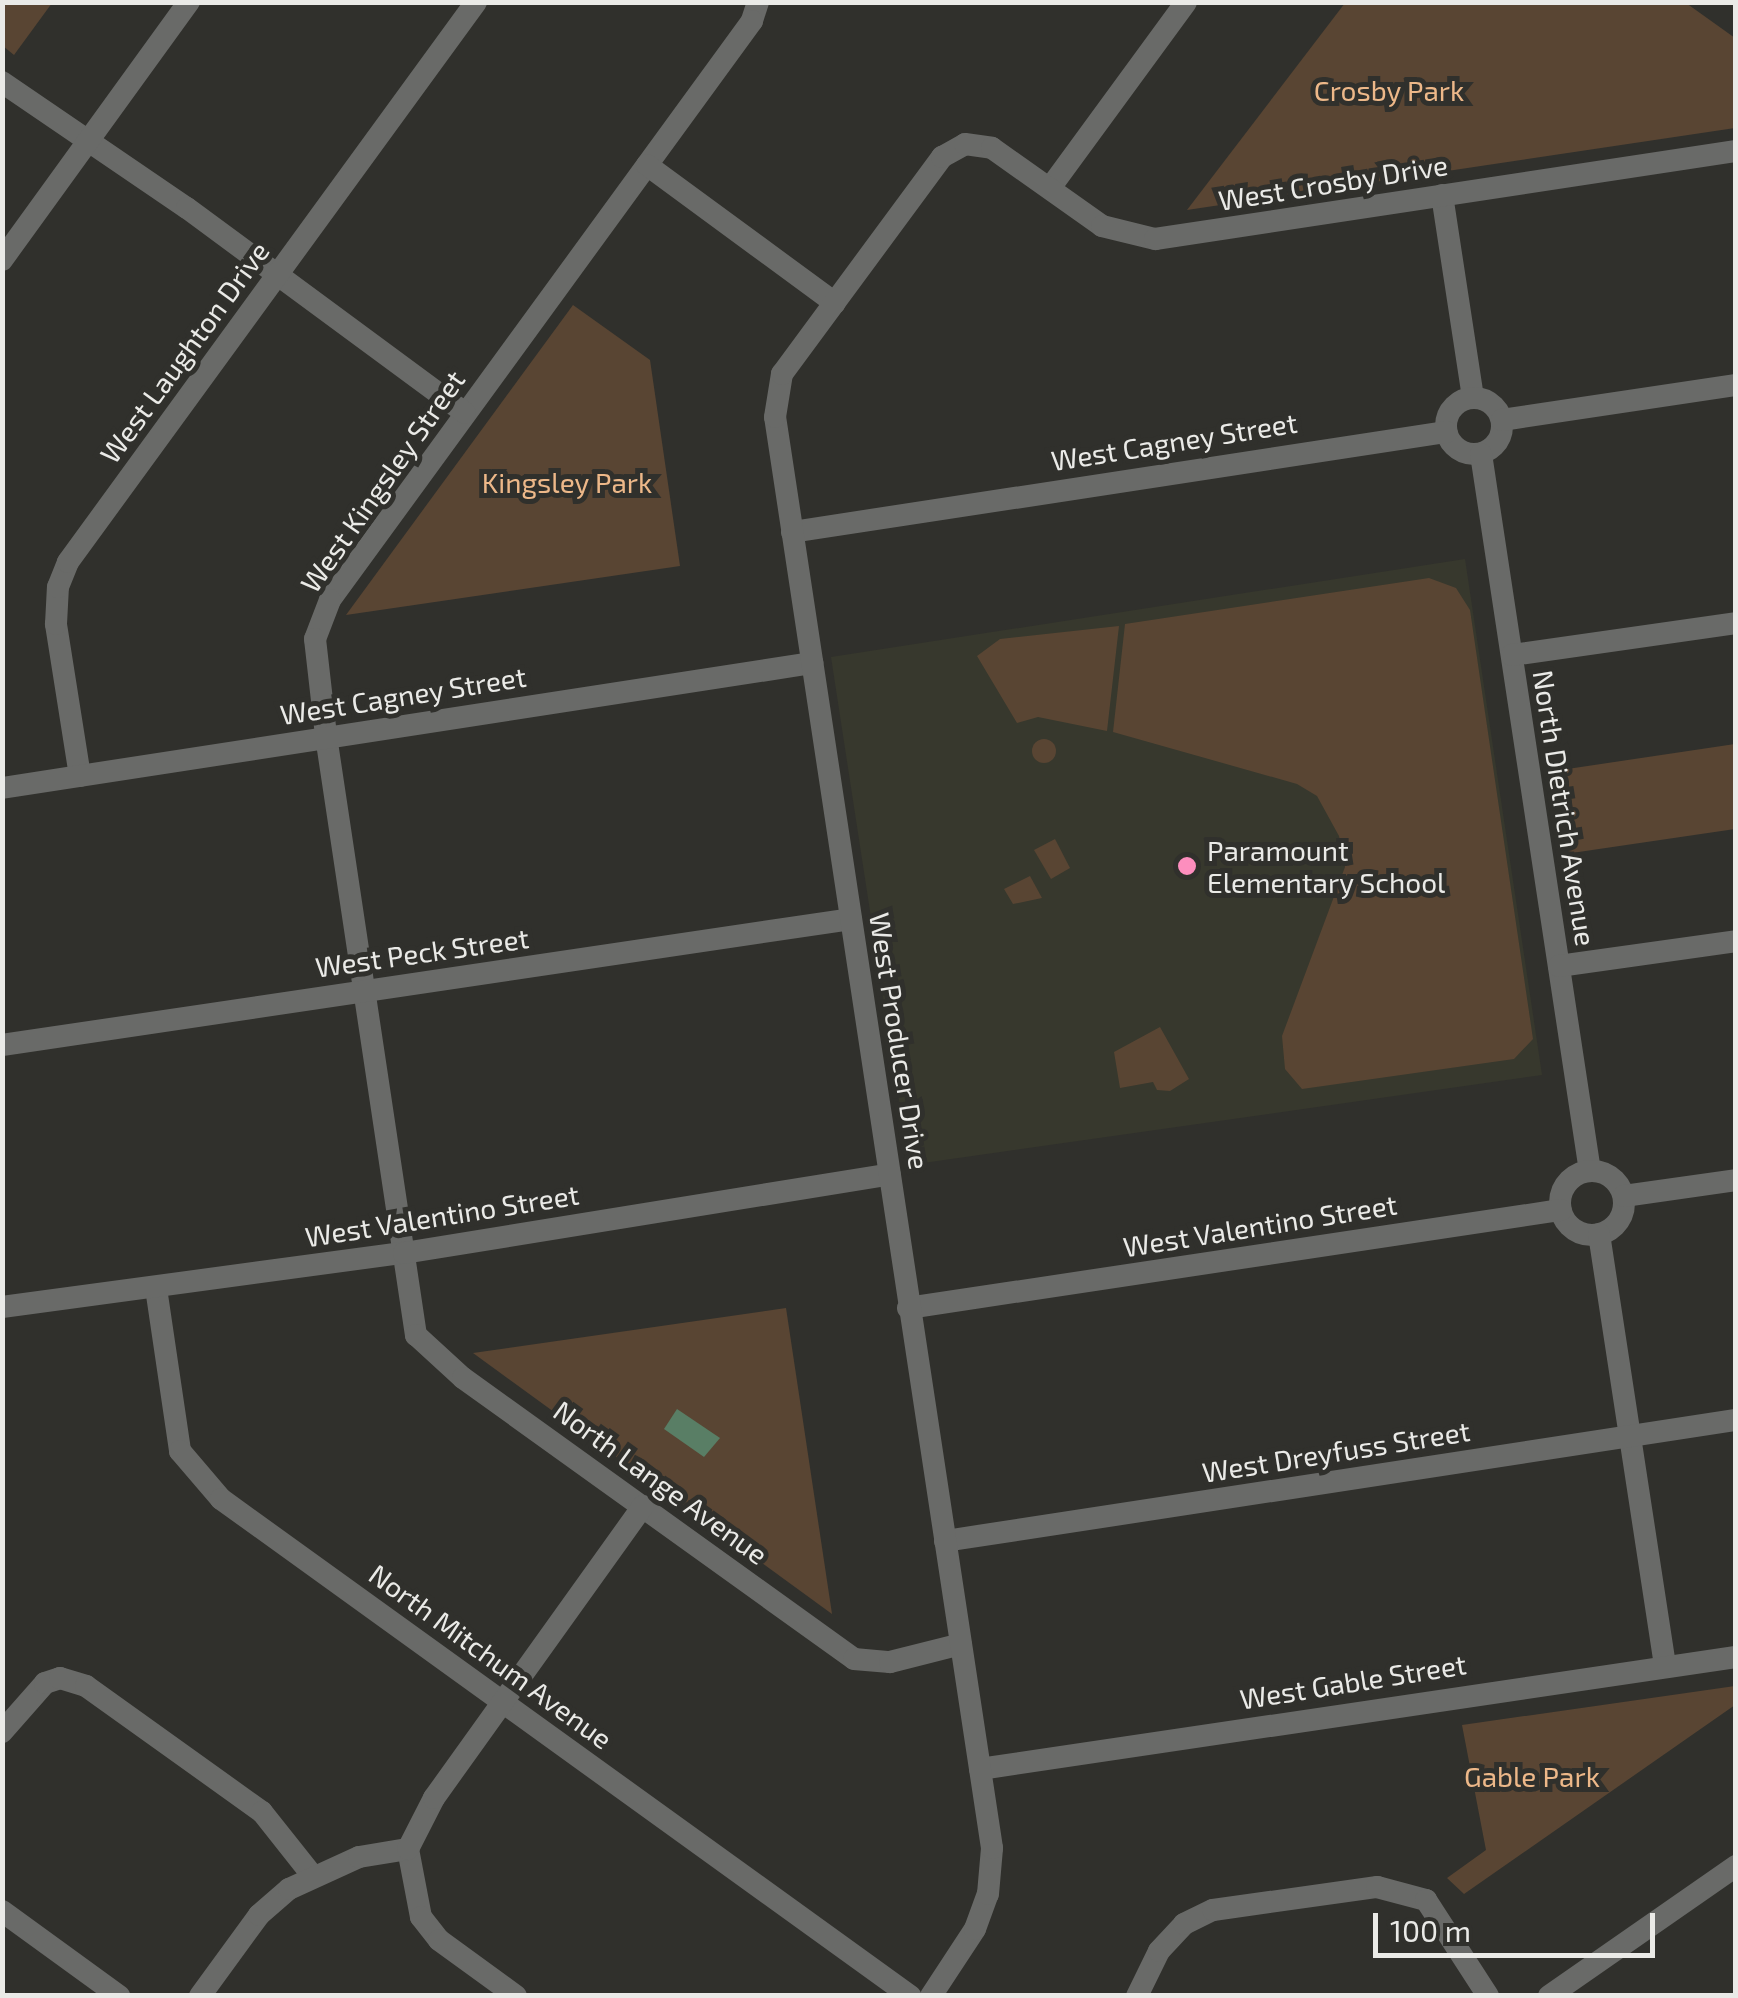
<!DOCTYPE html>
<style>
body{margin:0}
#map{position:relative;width:1738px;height:1998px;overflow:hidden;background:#30302c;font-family:"Exo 2",sans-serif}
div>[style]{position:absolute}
.built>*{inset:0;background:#37382d}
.green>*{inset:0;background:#594533}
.round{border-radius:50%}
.water>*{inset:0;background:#597e65}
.minor>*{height:22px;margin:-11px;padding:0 11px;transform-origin:11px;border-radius:11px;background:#696a68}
.minor>.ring{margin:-11px;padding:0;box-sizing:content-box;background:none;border:22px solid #696a68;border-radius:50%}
.dots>*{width:28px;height:28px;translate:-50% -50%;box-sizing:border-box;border:5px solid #30302c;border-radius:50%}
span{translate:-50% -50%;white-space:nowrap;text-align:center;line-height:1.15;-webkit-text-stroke:10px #30302c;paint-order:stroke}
.park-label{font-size:28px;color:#edb889}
.street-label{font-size:28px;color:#eaeae7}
.poi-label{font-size:28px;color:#eaeae7}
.left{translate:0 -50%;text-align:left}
.frame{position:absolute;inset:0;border:5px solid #eaeae7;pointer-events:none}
.scale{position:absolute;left:1373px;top:1913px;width:282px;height:45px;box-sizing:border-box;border:5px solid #eaeae7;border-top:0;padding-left:12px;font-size:30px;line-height:35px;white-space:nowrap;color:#eaeae7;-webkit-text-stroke:8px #30302c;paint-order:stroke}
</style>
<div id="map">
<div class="built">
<div style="clip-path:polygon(1465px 559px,1542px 1075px,909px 1165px,831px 657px)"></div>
</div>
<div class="green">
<div style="clip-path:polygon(3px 2px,52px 3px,14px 55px,3px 46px)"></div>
<div style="clip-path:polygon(1345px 3px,1686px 3px,1735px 38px,1735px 128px,1187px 210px)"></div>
<div style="clip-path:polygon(573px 305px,650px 360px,680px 566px,346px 615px)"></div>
<div style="clip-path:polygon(1429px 578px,1456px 588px,1470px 610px,1533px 1039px,1514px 1059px,1302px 1089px,1285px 1069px,1282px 1036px,1345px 867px,1339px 836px,1317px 796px,1297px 784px,1113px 732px,1125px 624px)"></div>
<div style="clip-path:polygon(1119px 626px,1107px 731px,1038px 717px,1017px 723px,977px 656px,1000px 639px)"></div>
<div class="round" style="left:1032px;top:739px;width:24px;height:24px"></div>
<div style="clip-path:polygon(1735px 744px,1735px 829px,1565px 854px,1554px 771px)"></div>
<div style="clip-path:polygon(1055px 839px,1070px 868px,1051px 879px,1034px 850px)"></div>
<div style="clip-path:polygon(1030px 876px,1042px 898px,1013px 904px,1004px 889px)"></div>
<div style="clip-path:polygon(1160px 1027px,1189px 1079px,1170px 1091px,1157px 1090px,1153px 1082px,1120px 1088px,1114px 1052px)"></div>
<div style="clip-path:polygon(786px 1308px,832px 1614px,473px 1353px)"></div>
<div style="clip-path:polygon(1735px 1686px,1735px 1705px,1464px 1894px,1447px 1878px,1486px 1850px,1462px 1725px)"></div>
</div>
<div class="water">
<div style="clip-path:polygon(677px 1409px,720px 1438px,704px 1457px,664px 1429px)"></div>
</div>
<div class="minor">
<div style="left:758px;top:2px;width:20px;rotate:108deg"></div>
<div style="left:752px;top:21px;width:716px;rotate:126.09deg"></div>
<div style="left:330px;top:600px;width:42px;rotate:111deg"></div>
<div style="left:315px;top:639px;width:98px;rotate:83.5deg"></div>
<div style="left:326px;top:736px;width:606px;rotate:81.46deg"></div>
<div style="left:416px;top:1335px;width:64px;rotate:42.5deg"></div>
<div style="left:463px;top:1378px;width:481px;rotate:35.7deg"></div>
<div style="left:854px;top:1659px;width:36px;rotate:5deg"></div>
<div style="left:890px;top:1662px;width:73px;rotate:-14.2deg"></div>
<div style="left:2px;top:82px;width:224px;rotate:34.3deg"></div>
<div style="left:187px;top:208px;width:345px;rotate:36.4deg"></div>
<div style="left:647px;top:165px;width:233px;rotate:36.3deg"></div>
<div style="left:1050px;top:188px;width:230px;rotate:-53.8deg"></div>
<div style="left:1442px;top:195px;width:205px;rotate:81.3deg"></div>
<div style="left:2px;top:260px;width:319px;rotate:-54.1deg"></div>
<div class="ring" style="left:1446px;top:398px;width:34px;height:34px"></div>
<div style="left:1502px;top:420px;width:237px;rotate:-8.5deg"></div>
<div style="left:1481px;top:454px;width:725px;rotate:81.36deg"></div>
<div style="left:792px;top:532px;width:662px;rotate:-8.69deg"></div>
<div style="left:1512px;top:655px;width:226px;rotate:-8.1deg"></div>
<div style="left:80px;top:776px;width:154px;rotate:-99deg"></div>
<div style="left:56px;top:624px;width:37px;rotate:-87deg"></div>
<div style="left:58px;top:587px;width:27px;rotate:-68deg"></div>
<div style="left:68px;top:562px;width:693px;rotate:-53.92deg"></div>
<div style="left:2px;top:788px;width:820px;rotate:-8.77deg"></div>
<div style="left:1559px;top:966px;width:179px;rotate:-8deg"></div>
<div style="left:2px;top:1045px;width:858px;rotate:-8.44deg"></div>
<div class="ring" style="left:1560px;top:1171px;width:42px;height:42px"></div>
<div style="left:1624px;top:1196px;width:113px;rotate:-8.1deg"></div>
<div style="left:1599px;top:1234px;width:435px;rotate:81.3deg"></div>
<div style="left:156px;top:1288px;width:165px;rotate:81.6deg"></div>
<div style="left:180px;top:1451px;width:63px;rotate:49.5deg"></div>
<div style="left:221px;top:1499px;width:850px;rotate:35.8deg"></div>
<div style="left:2px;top:1307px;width:406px;rotate:-7.7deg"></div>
<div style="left:404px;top:1253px;width:492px;rotate:-9.2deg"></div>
<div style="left:908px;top:1308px;width:660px;rotate:-8.54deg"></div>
<div style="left:945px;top:1541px;width:800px;rotate:-8.7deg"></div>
<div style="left:2px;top:1732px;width:65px;rotate:-48.7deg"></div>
<div style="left:45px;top:1683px;width:16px;rotate:-18deg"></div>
<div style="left:60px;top:1678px;width:27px;rotate:17deg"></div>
<div style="left:86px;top:1686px;width:216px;rotate:35.6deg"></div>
<div style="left:262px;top:1812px;width:80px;rotate:51.6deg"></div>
<div style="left:980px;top:1769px;width:764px;rotate:-8.43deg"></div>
<div style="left:408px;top:1849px;width:69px;rotate:79.2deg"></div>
<div style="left:421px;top:1917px;width:29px;rotate:52deg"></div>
<div style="left:439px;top:1940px;width:95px;rotate:36deg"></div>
<div style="left:2px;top:1911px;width:145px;rotate:36deg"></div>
<div style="left:200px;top:1996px;width:100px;rotate:-53.9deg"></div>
<div style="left:259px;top:1915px;width:40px;rotate:-41deg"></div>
<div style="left:289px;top:1889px;width:77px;rotate:-24.6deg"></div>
<div style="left:359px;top:1857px;width:50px;rotate:-9.3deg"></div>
<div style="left:408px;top:1849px;width:57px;rotate:-63deg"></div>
<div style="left:434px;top:1798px;width:359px;rotate:-54.4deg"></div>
<div style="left:931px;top:1996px;width:80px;rotate:-56.7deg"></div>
<div style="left:975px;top:1929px;width:37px;rotate:-70deg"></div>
<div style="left:988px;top:1894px;width:46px;rotate:-85deg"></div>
<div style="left:992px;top:1848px;width:1447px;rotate:-98.62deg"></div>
<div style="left:775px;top:417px;width:44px;rotate:-80.8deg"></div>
<div style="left:782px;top:374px;width:270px;rotate:-53.6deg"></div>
<div style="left:942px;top:157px;width:26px;rotate:-29deg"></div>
<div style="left:965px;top:144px;width:27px;rotate:8deg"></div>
<div style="left:992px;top:148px;width:135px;rotate:35.3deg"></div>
<div style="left:1102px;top:226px;width:55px;rotate:13.8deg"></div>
<div style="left:1155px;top:239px;width:588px;rotate:-8.61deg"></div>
<div style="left:1137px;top:1996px;width:50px;rotate:-63.9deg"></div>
<div style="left:1159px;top:1951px;width:37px;rotate:-47deg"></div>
<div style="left:1184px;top:1924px;width:32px;rotate:-26deg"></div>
<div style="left:1213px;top:1910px;width:166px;rotate:-8deg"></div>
<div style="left:1377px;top:1887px;width:51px;rotate:14.9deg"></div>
<div style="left:1426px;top:1900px;width:114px;rotate:57.1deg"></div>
<div style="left:1549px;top:1996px;width:228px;rotate:-34.8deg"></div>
</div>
<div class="dots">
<div style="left:1187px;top:866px;background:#fd8ebe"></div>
</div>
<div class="park-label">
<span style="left:1389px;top:90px">Crosby Park</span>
<span style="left:567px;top:482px">Kingsley Park</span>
<span style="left:1532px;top:1776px">Gable Park</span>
</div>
<div class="street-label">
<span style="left:1333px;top:182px;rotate:-9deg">West Crosby Drive</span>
<span style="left:184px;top:352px;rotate:-54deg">West Laughton Drive</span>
<span style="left:1174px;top:441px;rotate:-9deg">West Cagney Street</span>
<span style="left:382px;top:481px;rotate:-55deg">West Kingsley Street</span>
<span style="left:403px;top:695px;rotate:-9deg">West Cagney Street</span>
<span style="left:1565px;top:808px;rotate:81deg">North Dietrich Avenue</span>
<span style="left:422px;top:952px;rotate:-8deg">West Peck Street</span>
<span style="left:900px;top:1041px;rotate:81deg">West Producer Drive</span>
<span style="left:442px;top:1215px;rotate:-9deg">West Valentino Street</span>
<span style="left:1260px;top:1225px;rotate:-9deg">West Valentino Street</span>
<span style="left:1336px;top:1451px;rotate:-9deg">West Dreyfuss Street</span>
<span style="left:661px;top:1482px;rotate:36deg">North Lange Avenue</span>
<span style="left:491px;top:1656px;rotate:36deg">North Mitchum Avenue</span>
<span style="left:1353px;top:1681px;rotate:-9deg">West Gable Street</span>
</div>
<div class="poi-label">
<span class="left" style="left:1207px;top:866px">Paramount<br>Elementary School</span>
</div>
<div class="frame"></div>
<div class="scale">100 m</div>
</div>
